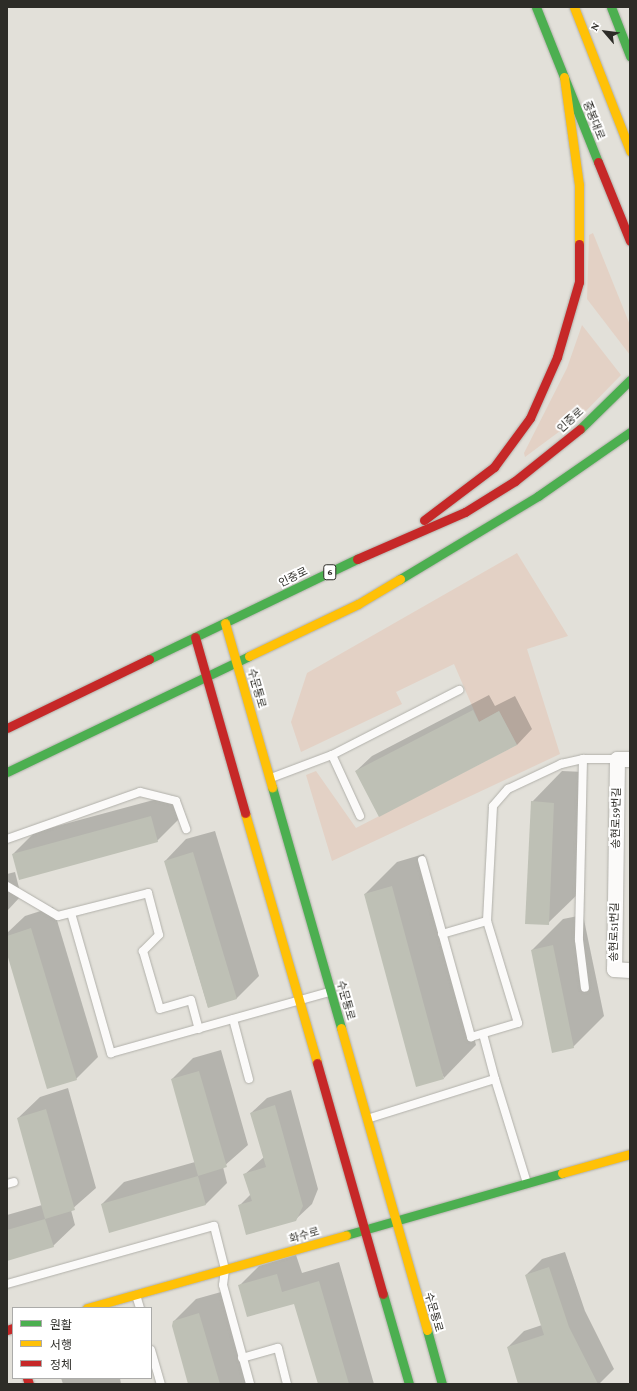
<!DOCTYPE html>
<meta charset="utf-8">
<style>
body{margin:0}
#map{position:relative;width:637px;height:1391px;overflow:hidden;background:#e2e0d9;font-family:"Crimson Pro","Noto Sans KR",serif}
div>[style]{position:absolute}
.green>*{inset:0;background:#e3d1c5}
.shadow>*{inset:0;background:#0003}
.building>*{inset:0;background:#bec0b5}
.roads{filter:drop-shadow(0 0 1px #b1b0aa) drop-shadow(0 0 1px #b1b0aa)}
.lane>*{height:8px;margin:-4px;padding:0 4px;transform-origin:4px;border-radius:4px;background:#fbfaf9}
.street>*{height:15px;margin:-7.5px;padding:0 7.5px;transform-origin:7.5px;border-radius:7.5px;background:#fbfaf9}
.fast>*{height:9px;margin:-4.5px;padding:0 4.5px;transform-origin:4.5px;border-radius:4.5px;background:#4caf50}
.slow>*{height:9px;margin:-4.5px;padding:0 4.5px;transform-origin:4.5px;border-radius:4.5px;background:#ffc107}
.jam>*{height:9px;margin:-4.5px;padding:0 4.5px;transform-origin:4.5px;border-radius:4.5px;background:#c62828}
span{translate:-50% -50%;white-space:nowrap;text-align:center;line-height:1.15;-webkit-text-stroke:4px #fff;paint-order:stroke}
.shield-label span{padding:1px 3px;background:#fff;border:1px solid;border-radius:3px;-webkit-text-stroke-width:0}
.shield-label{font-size:10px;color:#2d2c27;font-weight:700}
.street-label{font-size:11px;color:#2d2c27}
.frame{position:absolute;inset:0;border:8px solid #2d2c27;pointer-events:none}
.legend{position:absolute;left:12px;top:1307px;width:140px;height:72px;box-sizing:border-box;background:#fff;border:1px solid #ababa9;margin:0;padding:5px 7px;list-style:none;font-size:12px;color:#2d2c27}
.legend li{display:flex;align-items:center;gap:8px;height:20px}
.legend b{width:20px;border:1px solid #ababa9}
.north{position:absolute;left:585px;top:12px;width:40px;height:40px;-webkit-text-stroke:3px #fff;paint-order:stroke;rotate:298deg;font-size:11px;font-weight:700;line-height:16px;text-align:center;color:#2d2c27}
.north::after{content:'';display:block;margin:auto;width:14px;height:18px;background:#2d2c27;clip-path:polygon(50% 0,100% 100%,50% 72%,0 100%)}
</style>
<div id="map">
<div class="green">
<div style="clip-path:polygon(593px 233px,630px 325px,630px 355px,587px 299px,589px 235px)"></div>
<div style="clip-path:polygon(582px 325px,621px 375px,583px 414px,525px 457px,524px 453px,567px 368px)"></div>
<div style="clip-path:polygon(517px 553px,568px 636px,527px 649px,560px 754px,332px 861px,306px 775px,316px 771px,356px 828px,517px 745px,499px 711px,479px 722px,454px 664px,396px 692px,402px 704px,301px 752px,291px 722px,307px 673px)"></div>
</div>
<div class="shadow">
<div style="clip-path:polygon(489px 695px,495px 706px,515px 696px,532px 729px,517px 745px,356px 771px,372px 756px)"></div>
<div style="clip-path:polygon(562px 771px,584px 772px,579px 893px,548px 923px,532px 802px)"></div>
<div style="clip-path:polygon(172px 795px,179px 819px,157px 841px,13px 854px,35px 832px)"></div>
<div style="clip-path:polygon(215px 831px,259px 976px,237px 998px,208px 1007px,165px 861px,186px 839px)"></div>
<div style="clip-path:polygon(424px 854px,476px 1045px,444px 1078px,365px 894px,397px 862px)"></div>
<div style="clip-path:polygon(15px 872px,21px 896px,7px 911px,7px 874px)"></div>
<div style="clip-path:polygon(53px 907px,98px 1057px,76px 1079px,7px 951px,7px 933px,25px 916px)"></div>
<div style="clip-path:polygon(583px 915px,604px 1016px,573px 1047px,532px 950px,563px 919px)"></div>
<div style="clip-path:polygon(221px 1050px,248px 1145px,223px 1167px,227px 1183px,206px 1204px,102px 1204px,124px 1182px,195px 1162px,172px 1079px,193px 1058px)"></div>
<div style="clip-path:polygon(68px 1088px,96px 1188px,71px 1210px,75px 1225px,53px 1246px,7px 1260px,7px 1215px,42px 1205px,18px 1118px,40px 1097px)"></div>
<div style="clip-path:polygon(291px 1090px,318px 1189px,312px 1204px,295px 1220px,239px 1206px,251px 1194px,245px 1174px,264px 1157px,251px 1113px,267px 1098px)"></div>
<div style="clip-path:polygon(565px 1252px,585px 1311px,614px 1369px,599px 1384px,519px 1384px,508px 1347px,524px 1331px,542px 1325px,526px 1275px,542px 1259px)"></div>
<div style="clip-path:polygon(296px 1255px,302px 1273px,339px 1262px,374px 1384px,319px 1384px,295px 1302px,239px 1286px,259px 1266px)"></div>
<div style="clip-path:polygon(221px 1292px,248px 1384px,189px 1384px,174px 1321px,196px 1299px)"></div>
<div style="clip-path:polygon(61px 1378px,120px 1378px,121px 1384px,63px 1384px)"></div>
</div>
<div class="building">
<div style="clip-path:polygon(473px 710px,479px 722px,499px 711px,517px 745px,379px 817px,355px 771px)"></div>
<div style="clip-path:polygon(531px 801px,554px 803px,549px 925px,525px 924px)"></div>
<div style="clip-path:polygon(151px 816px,158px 842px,19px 880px,12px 854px)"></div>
<div style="clip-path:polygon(193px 852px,237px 999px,208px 1008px,164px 861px)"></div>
<div style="clip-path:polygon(392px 886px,444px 1079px,416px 1087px,364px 894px)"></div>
<div style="clip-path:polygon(31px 928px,77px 1080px,47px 1089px,7px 954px,7px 936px)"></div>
<div style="clip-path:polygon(553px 945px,574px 1048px,552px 1053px,531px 950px)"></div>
<div style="clip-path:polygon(199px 1071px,227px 1167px,198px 1176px,171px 1079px)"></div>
<div style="clip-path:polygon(275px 1105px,303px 1206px,296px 1221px,246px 1235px,238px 1205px,252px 1201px,243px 1174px,266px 1167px,250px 1113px)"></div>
<div style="clip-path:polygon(46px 1109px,75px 1210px,45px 1219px,17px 1118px)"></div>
<div style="clip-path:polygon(198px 1176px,206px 1205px,109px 1233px,101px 1204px)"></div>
<div style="clip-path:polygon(45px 1219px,54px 1247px,7px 1261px,7px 1230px)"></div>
<div style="clip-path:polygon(549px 1267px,569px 1327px,598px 1384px,518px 1384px,507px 1347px,544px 1335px,525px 1275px)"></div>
<div style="clip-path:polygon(277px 1274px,282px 1292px,319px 1281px,349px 1384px,318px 1384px,294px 1304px,247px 1317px,238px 1285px)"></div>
<div style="clip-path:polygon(199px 1313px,220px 1384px,188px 1384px,172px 1326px,173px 1321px)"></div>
</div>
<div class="roads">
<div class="lane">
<div style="left:332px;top:755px;width:67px;rotate:65.3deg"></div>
<div style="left:583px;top:759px;width:181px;rotate:91.3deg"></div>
<div style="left:579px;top:940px;width:48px;rotate:82.9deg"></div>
<div style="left:271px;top:778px;width:65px;rotate:-20.7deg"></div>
<div style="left:332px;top:755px;width:143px;rotate:-27.1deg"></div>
<div style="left:7px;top:839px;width:141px;rotate:-19.5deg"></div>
<div style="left:140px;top:792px;width:37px;rotate:14deg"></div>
<div style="left:176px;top:801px;width:30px;rotate:70deg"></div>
<div style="left:422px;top:860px;width:184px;rotate:74.5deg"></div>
<div style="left:471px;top:1037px;width:49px;rotate:-16.6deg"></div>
<div style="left:518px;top:1023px;width:107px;rotate:-106.9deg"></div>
<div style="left:487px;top:921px;width:115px;rotate:-87deg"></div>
<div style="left:493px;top:806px;width:23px;rotate:-49deg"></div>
<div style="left:508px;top:789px;width:59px;rotate:-25.3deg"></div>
<div style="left:561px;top:764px;width:23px;rotate:-13deg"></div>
<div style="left:583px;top:759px;width:34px"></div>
<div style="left:7px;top:886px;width:59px;rotate:30.5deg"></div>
<div style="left:58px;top:916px;width:93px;rotate:-14.3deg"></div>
<div style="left:148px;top:893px;width:43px;rotate:75.3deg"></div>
<div style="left:159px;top:935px;width:23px;rotate:135deg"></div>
<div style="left:143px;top:951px;width:60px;rotate:73.7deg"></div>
<div style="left:160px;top:1009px;width:32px;rotate:-16deg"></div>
<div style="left:191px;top:1000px;width:30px;rotate:75deg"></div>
<div style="left:71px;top:913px;width:146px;rotate:74.1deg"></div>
<div style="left:111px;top:1053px;width:227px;rotate:-15.6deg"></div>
<div style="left:442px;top:934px;width:47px;rotate:-16.1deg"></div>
<div style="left:233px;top:1019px;width:62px;rotate:75.1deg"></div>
<div style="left:483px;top:1034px;width:47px;rotate:75.1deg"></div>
<div style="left:367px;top:1119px;width:134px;rotate:-17.4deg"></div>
<div style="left:495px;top:1079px;width:109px;rotate:72.9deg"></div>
<div style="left:7px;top:1184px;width:7px;rotate:-16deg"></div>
<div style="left:7px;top:1284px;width:215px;rotate:-15.7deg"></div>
<div style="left:214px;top:1226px;width:44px;rotate:75.7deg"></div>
<div style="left:225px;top:1269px;width:16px;rotate:97deg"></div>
<div style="left:223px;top:1285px;width:103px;rotate:74.7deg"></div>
<div style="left:136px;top:1295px;width:14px;rotate:73deg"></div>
<div style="left:151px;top:1350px;width:35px;rotate:74deg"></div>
<div style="left:242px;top:1358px;width:37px;rotate:-16deg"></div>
<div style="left:278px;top:1348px;width:37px;rotate:76deg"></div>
</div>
<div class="street">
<div style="left:630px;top:759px;width:13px;rotate:180deg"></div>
<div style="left:617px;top:759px;width:210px;rotate:90.8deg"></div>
<div style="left:614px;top:969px;width:16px;rotate:4deg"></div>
</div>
<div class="fast">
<div style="left:536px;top:7px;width:167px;rotate:68.2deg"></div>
<div style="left:611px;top:7px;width:53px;rotate:68.8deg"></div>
<div style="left:580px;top:429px;width:70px;rotate:-44.4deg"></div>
<div style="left:400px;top:579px;width:161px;rotate:-31deg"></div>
<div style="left:538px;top:496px;width:112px;rotate:-34.8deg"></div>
<div style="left:149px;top:659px;width:231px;rotate:-25.7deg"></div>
<div style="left:7px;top:772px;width:268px;rotate:-25.6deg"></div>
<div style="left:272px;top:787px;width:251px;rotate:74deg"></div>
<div style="left:346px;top:1235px;width:225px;rotate:-16deg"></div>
<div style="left:383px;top:1294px;width:94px;rotate:73.9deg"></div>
<div style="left:427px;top:1330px;width:56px;rotate:74.5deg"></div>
</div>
<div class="slow">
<div style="left:574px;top:7px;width:155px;rotate:68.7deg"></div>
<div style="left:564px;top:77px;width:109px;rotate:82.1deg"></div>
<div style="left:579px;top:185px;width:59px;rotate:90deg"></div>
<div style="left:225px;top:623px;width:171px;rotate:74deg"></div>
<div style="left:249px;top:656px;width:121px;rotate:-25.5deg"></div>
<div style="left:358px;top:604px;width:49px;rotate:-30.8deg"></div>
<div style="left:245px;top:813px;width:260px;rotate:73.9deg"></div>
<div style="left:341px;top:1028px;width:314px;rotate:74.1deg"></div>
<div style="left:562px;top:1173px;width:71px;rotate:-15.6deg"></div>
<div style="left:87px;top:1308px;width:269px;rotate:-15.7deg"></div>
</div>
<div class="jam">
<div style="left:598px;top:162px;width:85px;rotate:67.9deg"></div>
<div style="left:424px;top:520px;width:88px;rotate:-37.1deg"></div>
<div style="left:494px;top:467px;width:61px;rotate:-53.7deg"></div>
<div style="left:530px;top:418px;width:67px;rotate:-66.1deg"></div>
<div style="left:557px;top:357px;width:78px;rotate:-73.7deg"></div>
<div style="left:579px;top:282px;width:38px;rotate:-90deg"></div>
<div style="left:357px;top:559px;width:118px;rotate:-23.5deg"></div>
<div style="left:465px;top:512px;width:59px;rotate:-31.8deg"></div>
<div style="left:515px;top:481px;width:83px;rotate:-38.7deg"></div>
<div style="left:195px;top:637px;width:183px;rotate:74.1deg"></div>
<div style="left:7px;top:728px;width:158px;rotate:-25.9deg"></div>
<div style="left:317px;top:1063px;width:240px;rotate:74.1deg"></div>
<div style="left:7px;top:1330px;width:6px;rotate:-18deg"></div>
<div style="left:27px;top:1378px;width:6px;rotate:72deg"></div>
</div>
</div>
<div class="shield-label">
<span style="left:330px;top:572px">6</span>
</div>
<div class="street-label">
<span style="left:594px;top:120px;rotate:68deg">중봉대로</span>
<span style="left:570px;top:420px;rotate:-42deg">인중로</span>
<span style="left:293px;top:577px;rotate:-26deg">인중로</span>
<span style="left:257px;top:688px;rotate:74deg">수문통로</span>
<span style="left:616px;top:818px;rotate:-89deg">송현로59번길</span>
<span style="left:614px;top:932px;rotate:-89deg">송현로51번길</span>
<span style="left:346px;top:1000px;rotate:74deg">수문통로</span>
<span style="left:304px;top:1235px;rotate:-16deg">화수로</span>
<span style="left:434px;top:1312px;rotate:74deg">수문통로</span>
</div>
<div class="frame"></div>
<ul class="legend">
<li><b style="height:5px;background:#4caf50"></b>원활</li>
<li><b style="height:5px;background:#ffc107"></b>서행</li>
<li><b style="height:5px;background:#c62828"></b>정체</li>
</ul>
<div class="north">N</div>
</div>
